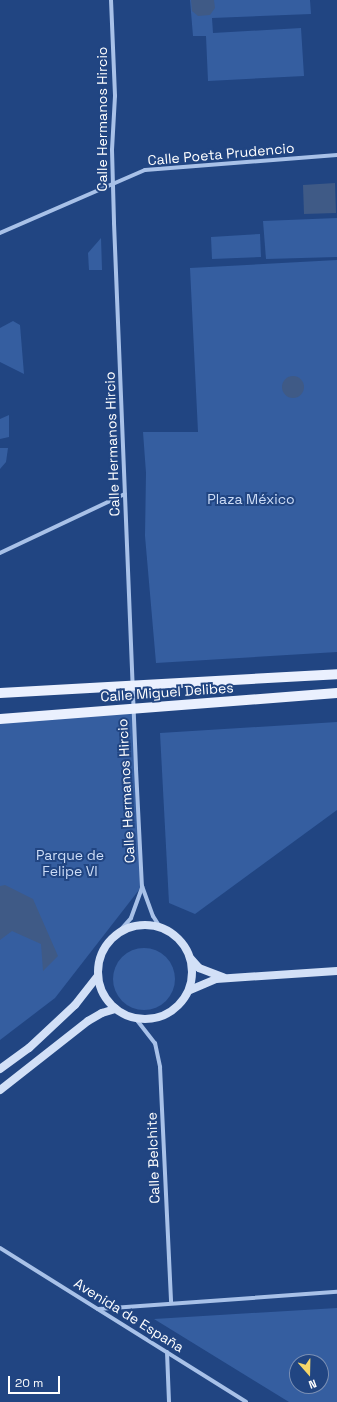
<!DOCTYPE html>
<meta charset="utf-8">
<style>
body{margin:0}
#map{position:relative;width:337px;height:1402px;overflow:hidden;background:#214582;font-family:"Space Grotesk",sans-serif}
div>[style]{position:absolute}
.green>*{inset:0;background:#355ea0}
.round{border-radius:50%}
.water>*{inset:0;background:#3f5a86}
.street>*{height:4px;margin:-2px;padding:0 2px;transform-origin:2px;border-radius:2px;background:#a8c1e8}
.secondary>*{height:8px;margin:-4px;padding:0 4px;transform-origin:4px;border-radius:4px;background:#d2e0f7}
.secondary>.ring{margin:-4px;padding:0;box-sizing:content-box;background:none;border:8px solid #d2e0f7;border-radius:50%}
.primary>*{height:10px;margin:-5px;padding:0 5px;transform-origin:5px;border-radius:5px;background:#eaf0fe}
span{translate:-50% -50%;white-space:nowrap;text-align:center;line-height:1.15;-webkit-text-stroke:4px #214582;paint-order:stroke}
.street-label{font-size:14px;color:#fff}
.park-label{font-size:14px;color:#ccdcf6}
.north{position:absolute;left:289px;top:1354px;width:40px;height:40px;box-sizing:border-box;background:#214582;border:1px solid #7a8fb4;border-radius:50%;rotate:160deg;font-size:11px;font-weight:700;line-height:16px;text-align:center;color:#fff}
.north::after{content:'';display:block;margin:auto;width:14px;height:18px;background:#f5d669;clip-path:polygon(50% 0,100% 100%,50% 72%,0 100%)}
.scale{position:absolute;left:8px;top:1376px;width:52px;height:18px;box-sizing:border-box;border:2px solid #fff;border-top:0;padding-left:5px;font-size:12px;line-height:14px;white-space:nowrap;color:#fff;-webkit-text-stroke:3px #214582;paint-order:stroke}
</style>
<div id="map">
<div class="green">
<div style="clip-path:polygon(190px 0,310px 0,311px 14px,212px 18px,213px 33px,301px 28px,304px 76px,208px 81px,206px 36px,193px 36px)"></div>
<div style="clip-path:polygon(337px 218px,337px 257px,266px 259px,263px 221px)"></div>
<div style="clip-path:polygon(260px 234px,261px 257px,212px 259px,211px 237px)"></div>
<div style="clip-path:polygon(101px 238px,102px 270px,89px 270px,88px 253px)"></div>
<div style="clip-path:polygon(337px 260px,337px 652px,156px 663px,145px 536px,146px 473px,143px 432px,198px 432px,190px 268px)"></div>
<div style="clip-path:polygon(13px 321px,20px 325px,24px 374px,0 362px,0 328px)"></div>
<div style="clip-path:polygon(9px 415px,9px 437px,0 439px,0 419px)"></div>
<div style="clip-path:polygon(0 448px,8px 448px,6px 462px,0 469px)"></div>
<div style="clip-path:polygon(133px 710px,142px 886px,55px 998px,0 1040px,0 719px)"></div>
<div style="clip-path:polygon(337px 722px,337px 810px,195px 914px,169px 903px,160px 733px)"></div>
<div class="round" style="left:113px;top:948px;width:62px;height:62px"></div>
<div style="clip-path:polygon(evenodd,337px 1308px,337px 1402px,289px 1402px,154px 1319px,337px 1308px,297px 1362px,321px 1362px,321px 1386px,297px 1386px,297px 1362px)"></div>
</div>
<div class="water">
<div style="clip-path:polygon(191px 0,214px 0,215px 8px,210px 15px,198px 16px,192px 11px)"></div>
<div style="clip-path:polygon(335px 183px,336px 213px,304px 214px,303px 185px)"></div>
<div class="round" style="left:282px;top:376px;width:22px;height:22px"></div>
<div style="clip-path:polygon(5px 885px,33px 899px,58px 956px,43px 971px,41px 944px,12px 931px,0 940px,0 886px)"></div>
</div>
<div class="street">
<div style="left:111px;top:0;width:96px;rotate:87.6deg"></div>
<div style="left:115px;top:96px;width:54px;rotate:93.2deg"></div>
<div style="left:112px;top:150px;width:73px;rotate:88.4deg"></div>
<div style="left:114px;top:223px;width:546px;rotate:87.69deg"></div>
<div style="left:136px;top:769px;width:117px;rotate:87.1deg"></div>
<div style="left:142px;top:886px;width:32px;rotate:70deg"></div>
<div style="left:153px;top:916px;width:13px;rotate:58deg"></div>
<div style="left:0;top:233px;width:158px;rotate:-23.5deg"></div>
<div style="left:145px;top:170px;width:193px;rotate:-4.5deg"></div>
<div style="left:0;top:553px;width:138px;rotate:-25.3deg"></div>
<div style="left:115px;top:936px;width:24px;rotate:-48deg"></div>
<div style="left:131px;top:918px;width:33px;rotate:-70deg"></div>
<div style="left:136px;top:1019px;width:31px;rotate:52deg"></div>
<div style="left:155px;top:1043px;width:25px;rotate:78deg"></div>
<div style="left:160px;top:1067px;width:236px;rotate:87.3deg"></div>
<div style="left:0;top:1248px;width:290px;rotate:32deg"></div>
<div style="left:98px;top:1309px;width:240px;rotate:-4.1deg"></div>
<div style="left:167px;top:1352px;width:50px;rotate:87.7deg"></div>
</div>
<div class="secondary">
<div class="ring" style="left:98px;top:925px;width:86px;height:86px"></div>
<div style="left:191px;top:959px;width:12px;rotate:48deg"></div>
<div style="left:199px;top:968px;width:26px;rotate:21deg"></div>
<div style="left:190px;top:990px;width:28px;rotate:-23deg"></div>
<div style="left:216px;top:979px;width:121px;rotate:-3.8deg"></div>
<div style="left:0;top:1069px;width:36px;rotate:-36deg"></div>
<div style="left:29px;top:1048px;width:63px;rotate:-43.1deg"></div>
<div style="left:75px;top:1005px;width:37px;rotate:-52deg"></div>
<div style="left:0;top:1090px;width:112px;rotate:-38.1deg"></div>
<div style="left:88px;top:1021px;width:16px;rotate:-30deg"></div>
<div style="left:102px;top:1013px;width:14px;rotate:-17deg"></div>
</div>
<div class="primary">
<div style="left:0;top:693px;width:338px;rotate:-3.2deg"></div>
<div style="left:0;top:719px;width:338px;rotate:-4.4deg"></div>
</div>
<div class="street-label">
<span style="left:102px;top:119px;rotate:-90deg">Calle Hermanos Hircio</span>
<span style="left:221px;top:154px;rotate:-5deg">Calle Poeta Prudencio</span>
<span style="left:112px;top:444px;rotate:-92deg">Calle Hermanos Hircio</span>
<span style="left:167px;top:692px;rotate:-4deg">Calle Miguel Delibes</span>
<span style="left:126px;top:791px;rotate:-93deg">Calle Hermanos Hircio</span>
<span style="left:153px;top:1158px;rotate:-92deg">Calle Belchite</span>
<span style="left:129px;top:1315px;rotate:32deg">Avenida de España</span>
</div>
<div class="park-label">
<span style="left:251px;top:499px">Plaza México</span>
<span style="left:70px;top:863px">Parque de<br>Felipe VI</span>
</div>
<div class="north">N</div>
<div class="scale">20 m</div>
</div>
